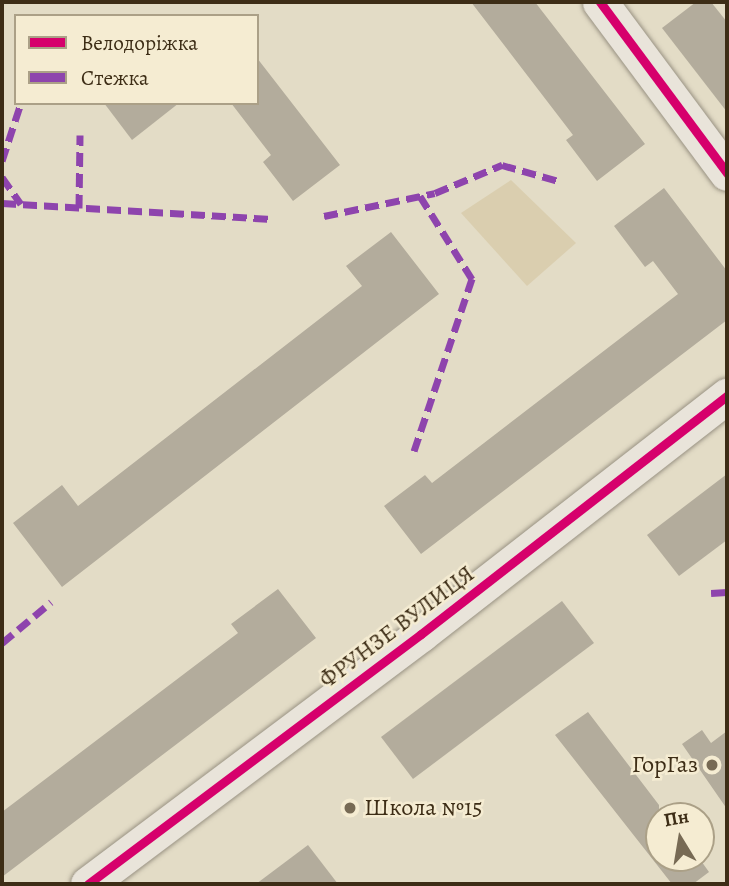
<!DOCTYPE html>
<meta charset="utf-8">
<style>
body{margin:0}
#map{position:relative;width:729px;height:886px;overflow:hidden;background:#e3dcc6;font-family:Alegreya,serif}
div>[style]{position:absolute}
.green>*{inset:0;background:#daceaf}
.building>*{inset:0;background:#b3ac9c}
.roads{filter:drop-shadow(0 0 2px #999283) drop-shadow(0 0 2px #999283)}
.minor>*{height:35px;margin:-17.5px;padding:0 17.5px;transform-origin:17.5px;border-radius:17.5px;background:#e9e4da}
.quiet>*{height:7px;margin-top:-3.5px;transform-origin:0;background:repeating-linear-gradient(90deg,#8e44ad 0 14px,transparent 0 21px)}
.cycleway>*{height:9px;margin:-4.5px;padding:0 4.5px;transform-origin:4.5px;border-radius:4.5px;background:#d6006c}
.dots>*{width:19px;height:19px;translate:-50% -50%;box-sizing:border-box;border:4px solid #f5ecd2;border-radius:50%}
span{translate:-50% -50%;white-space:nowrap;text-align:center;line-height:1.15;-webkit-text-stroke:5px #f5ecd2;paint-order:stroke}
.street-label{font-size:24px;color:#3d2d16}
.poi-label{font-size:24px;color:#3d2d16}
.right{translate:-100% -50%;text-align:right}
.left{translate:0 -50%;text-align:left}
.frame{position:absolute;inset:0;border:4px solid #3d2d16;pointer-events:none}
.legend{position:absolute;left:14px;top:14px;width:245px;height:91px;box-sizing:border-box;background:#f5ecd2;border:2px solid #aba087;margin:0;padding:9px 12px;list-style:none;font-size:21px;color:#3d2d16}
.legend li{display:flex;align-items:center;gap:14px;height:35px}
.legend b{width:35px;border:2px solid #aba087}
.north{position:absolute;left:645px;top:802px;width:70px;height:70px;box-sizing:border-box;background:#f5ecd2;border:2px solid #aba087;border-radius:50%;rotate:349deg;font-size:19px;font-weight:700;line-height:28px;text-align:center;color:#3d2d16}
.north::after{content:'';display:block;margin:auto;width:24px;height:32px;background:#776a54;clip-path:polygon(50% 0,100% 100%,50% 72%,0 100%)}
</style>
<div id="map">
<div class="green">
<div style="clip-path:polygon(511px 180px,576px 243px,527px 286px,461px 213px)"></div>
</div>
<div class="building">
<div style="clip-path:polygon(471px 2px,535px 2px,645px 144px,597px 181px,566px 140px,573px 135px)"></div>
<div style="clip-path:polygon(696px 2px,711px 2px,727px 22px,727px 112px,662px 28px)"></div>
<div style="clip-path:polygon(257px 58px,340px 165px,293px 201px,263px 162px,271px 155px,231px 103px,257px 103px)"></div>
<div style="clip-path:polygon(104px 103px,179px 103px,132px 140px)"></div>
<div style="clip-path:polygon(664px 188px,727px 271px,727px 320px,421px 554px,384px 506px,425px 475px,432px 483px,678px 294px,653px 261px,645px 267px,614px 226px)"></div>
<div style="clip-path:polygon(391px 232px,439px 294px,62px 587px,13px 523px,62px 485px,78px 506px,362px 286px,346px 266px)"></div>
<div style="clip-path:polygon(727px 474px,727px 540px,679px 576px,647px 535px)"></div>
<div style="clip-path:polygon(278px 589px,316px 638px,2px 877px,2px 812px,238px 633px,231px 624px)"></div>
<div style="clip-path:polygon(562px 601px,594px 643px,413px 779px,381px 737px)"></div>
<div style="clip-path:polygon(588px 712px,659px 805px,659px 858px,699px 858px,709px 872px,693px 884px,672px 884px,555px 735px)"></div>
<div style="clip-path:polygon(702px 730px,711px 743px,727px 731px,727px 809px,682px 744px)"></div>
<div style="clip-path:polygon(308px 845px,338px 884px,256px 884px)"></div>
</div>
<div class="roads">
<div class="minor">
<div style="left:600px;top:2px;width:213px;rotate:53.4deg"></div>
<div style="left:88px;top:884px;width:416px;rotate:-36.9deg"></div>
<div style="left:421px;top:634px;width:388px;rotate:-37.9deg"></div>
</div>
</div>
<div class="quiet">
<div style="left:2px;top:161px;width:61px;rotate:-71.9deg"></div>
<div style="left:2px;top:177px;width:33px;rotate:55deg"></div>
<div style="left:2px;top:203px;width:270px;rotate:3.4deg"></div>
<div style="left:79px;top:208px;width:73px;rotate:-89.2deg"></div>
<div style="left:324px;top:216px;width:113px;rotate:-11.7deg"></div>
<div style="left:435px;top:193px;width:73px;rotate:-22.7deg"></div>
<div style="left:502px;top:165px;width:62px;rotate:15.8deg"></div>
<div style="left:414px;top:451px;width:182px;rotate:-71.4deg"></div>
<div style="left:472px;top:279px;width:98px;rotate:-122.1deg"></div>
<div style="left:711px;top:593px;width:16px;rotate:-4deg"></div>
<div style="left:2px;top:643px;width:64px;rotate:-39.9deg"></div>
</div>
<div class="cycleway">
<div style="left:600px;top:2px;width:213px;rotate:53.4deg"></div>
<div style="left:88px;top:884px;width:416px;rotate:-36.9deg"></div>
<div style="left:421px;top:634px;width:388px;rotate:-37.9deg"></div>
</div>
<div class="dots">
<div style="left:712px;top:765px;background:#776a54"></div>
<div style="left:350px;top:808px;background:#776a54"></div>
</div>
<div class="street-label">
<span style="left:397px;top:627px;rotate:-37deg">ФРУНЗЕ ВУЛИЦЯ</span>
</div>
<div class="poi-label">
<span class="right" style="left:698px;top:765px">ГорГаз</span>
<span class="left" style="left:364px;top:808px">Школа №15</span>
</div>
<div class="frame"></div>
<ul class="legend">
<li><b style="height:9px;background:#d6006c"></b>Велодоріжка</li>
<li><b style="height:9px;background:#8e44ad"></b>Стежка</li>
</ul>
<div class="north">Пн</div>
</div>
